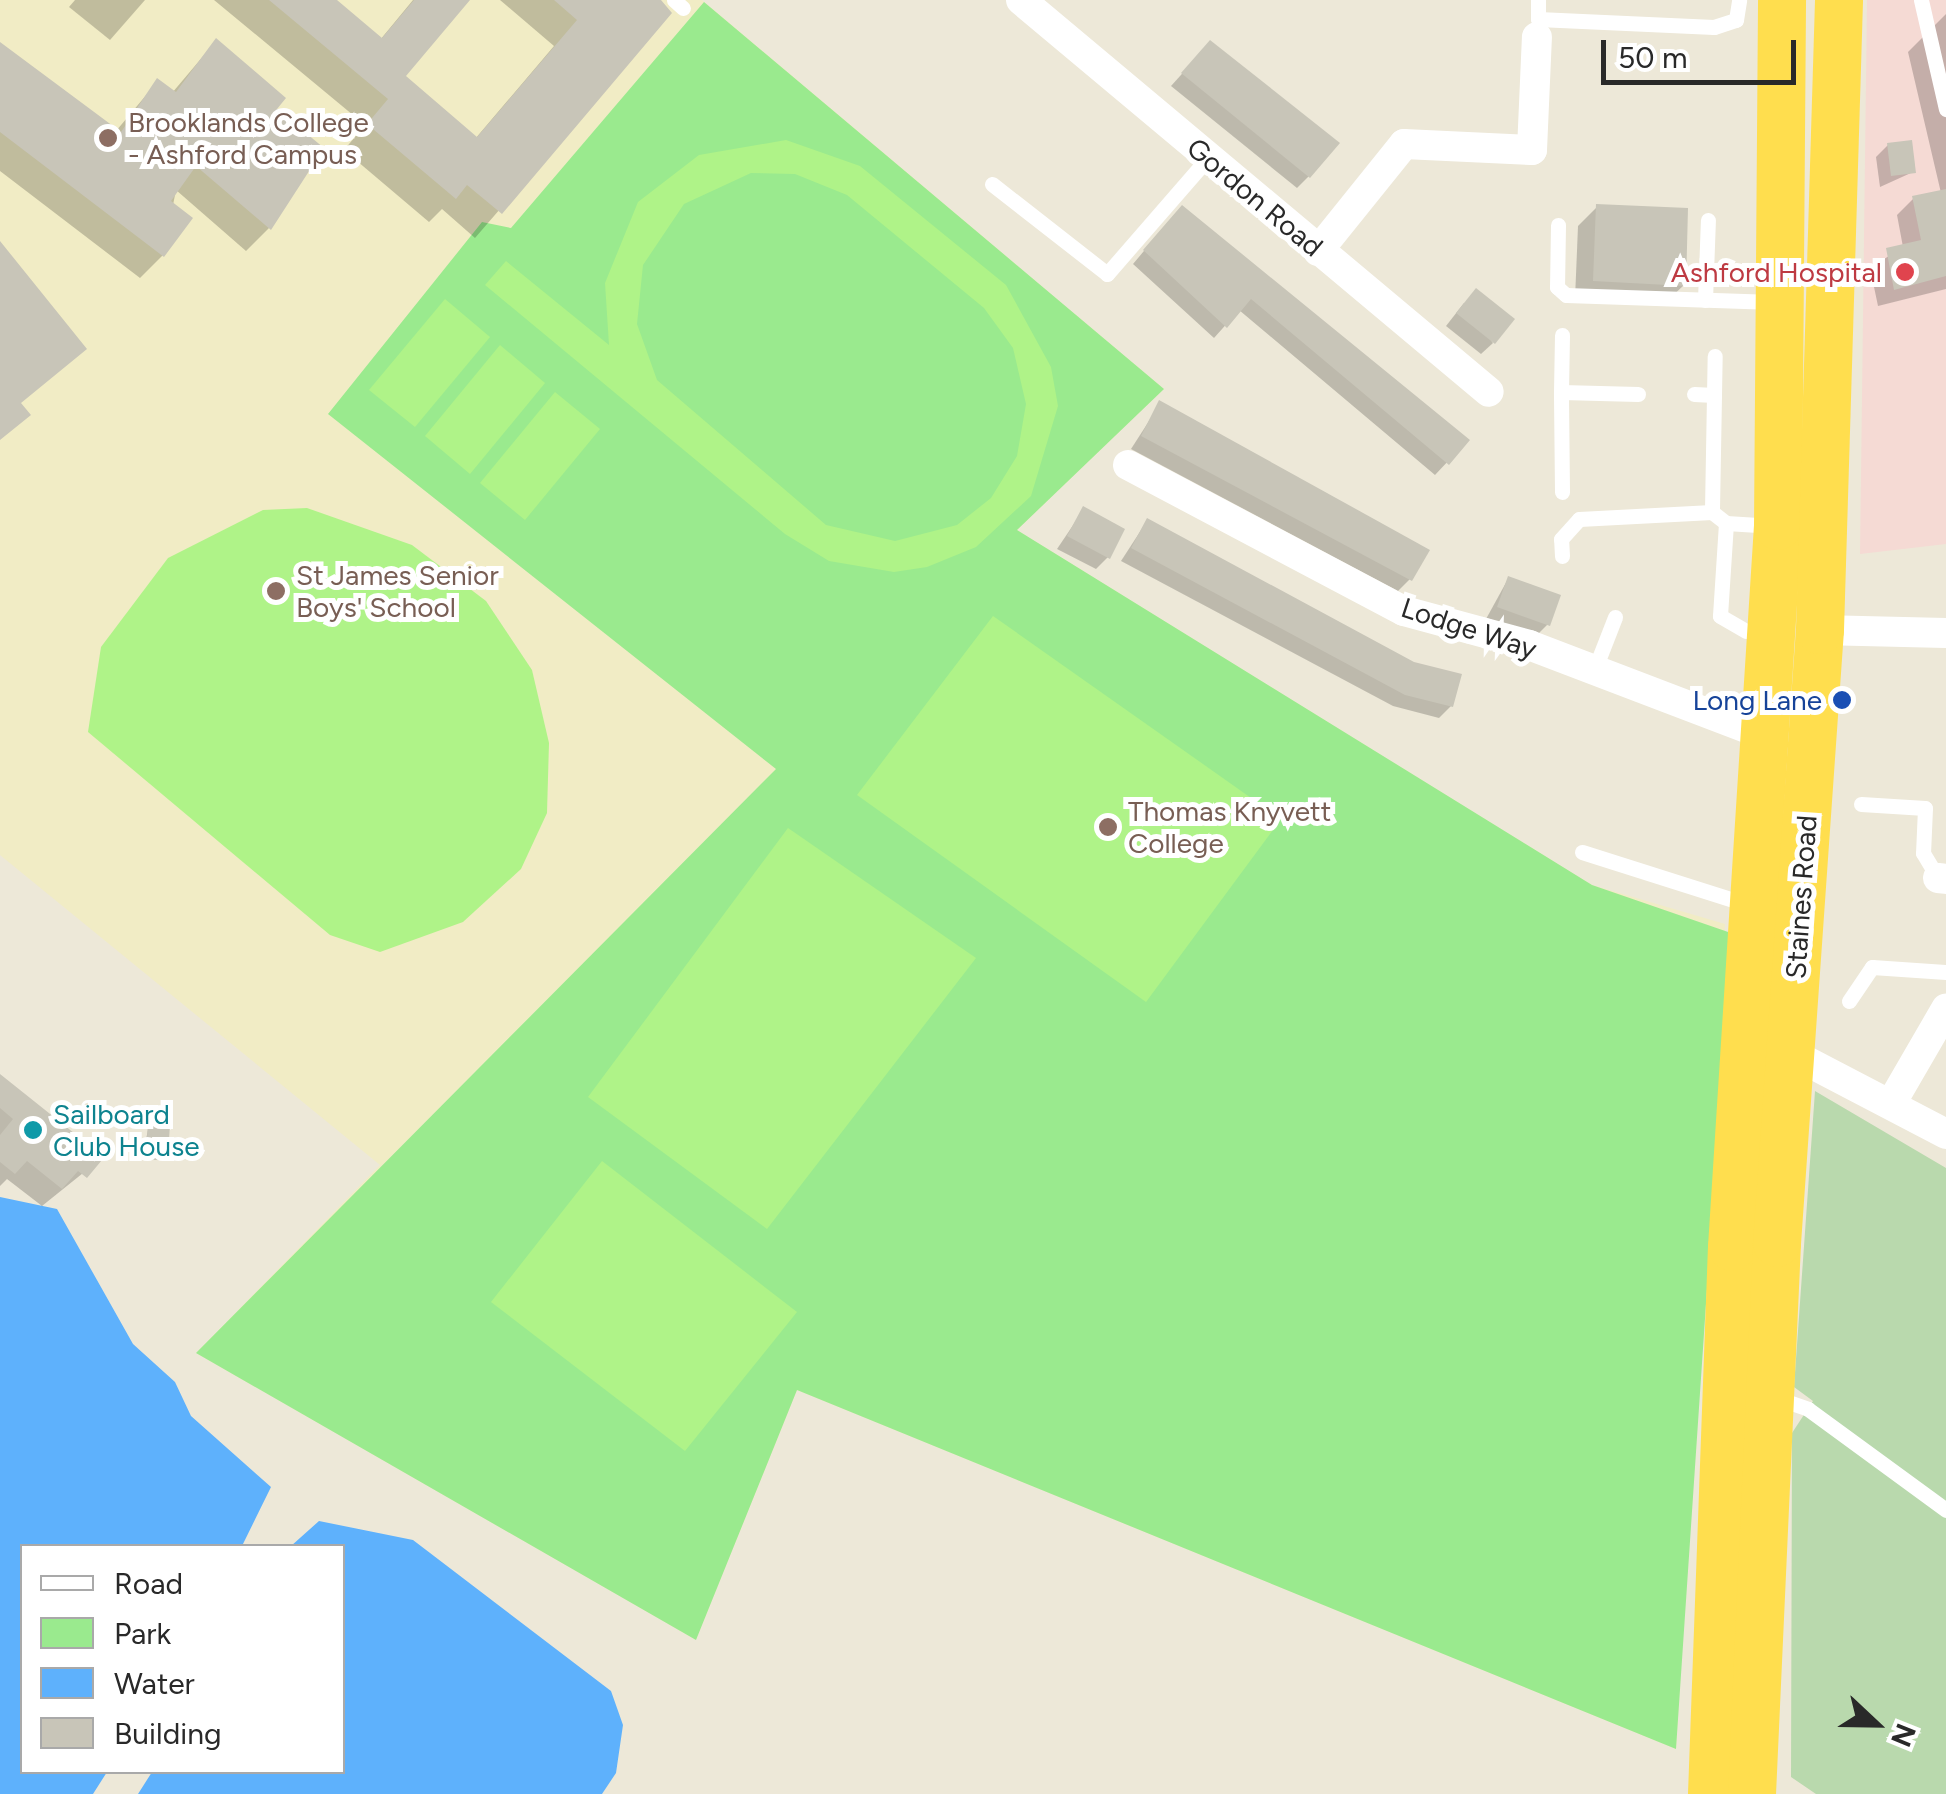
<!DOCTYPE html>
<style>
body{margin:0}
#map{position:relative;width:1946px;height:1794px;overflow:hidden;background:#ede8d8;font-family:Figtree,sans-serif}
div>[style]{position:absolute}
.education>*{inset:0;background:#f1ecc5}
.medical>*{inset:0;background:#f5dad4}
.green>*{inset:0;background:#9aea8e}
.cemetery>*{inset:0;background:#b9d9ad}
.pitch>*{inset:0;background:#aff388}
.water>*{inset:0;background:#5eb1fc}
.shadow>*{inset:0;background:#0003}
.building>*{inset:0;background:#c8c5b8}
.service>*{height:15px;margin:-7.5px;padding:0 7.5px;transform-origin:7.5px;border-radius:7.5px;background:#fff}
.minor>*{height:30px;margin:-15px;padding:0 15px;transform-origin:15px;border-radius:15px;background:#fff}
.trunk>*{height:48px;margin:-24px;padding:0 24px;transform-origin:24px;border-radius:24px;background:#ffde4e}
.dots>*{width:28px;height:28px;translate:-50% -50%;box-sizing:border-box;border:5px solid #fff;border-radius:50%}
span{translate:-50% -50%;white-space:nowrap;text-align:center;line-height:1.15;-webkit-text-stroke:10px #fff;paint-order:stroke}
.education-label{font-size:28px;color:#785e54}
.left{translate:0 -50%;text-align:left}
.street-label{font-size:28px;color:#292929}
.health-label{font-size:28px;color:#be3a42}
.right{translate:-100% -50%;text-align:right}
.transit-label{font-size:28px;color:#164399}
.culture-label{font-size:28px;color:#0d838f}
.legend{position:absolute;left:20px;top:1544px;width:325px;height:230px;box-sizing:border-box;background:#fff;border:2px solid #a9a9a9;margin:0;padding:12px 18px;list-style:none;font-size:30px;color:#292929}
.legend li{display:flex;align-items:center;gap:20px;height:50px}
.legend b{width:50px;border:2px solid #a9a9a9}
.north{position:absolute;left:1826px;top:1674px;width:100px;height:100px;-webkit-text-stroke:8px #fff;paint-order:stroke;rotate:112deg;font-size:28px;font-weight:700;line-height:40px;text-align:center;color:#292929}
.north::after{content:'';display:block;margin:auto;width:35px;height:45px;background:#292929;clip-path:polygon(50% 0,100% 100%,50% 72%,0 100%)}
.scale{position:absolute;left:1601px;top:40px;width:195px;height:45px;box-sizing:border-box;border:5px solid #292929;border-top:0;padding-left:12px;font-size:30px;line-height:35px;white-space:nowrap;color:#292929;-webkit-text-stroke:8px #fff;paint-order:stroke}
</style>
<div id="map">
<div class="education">
<div style="clip-path:polygon(0 0,702px 0,1164px 389px,1017px 530px,1592px 885px,1725px 924px,1676px 1749px,797px 1390px,696px 1640px,196px 1353px,380px 1165px,0 855px)"></div>
</div>
<div class="medical">
<div style="clip-path:polygon(1867px 0,1946px 0,1946px 544px,1860px 554px)"></div>
</div>
<div class="green">
<div style="clip-path:polygon(704px 2px,1164px 389px,1017px 530px,1592px 885px,1731px 933px,1676px 1749px,797px 1390px,696px 1640px,196px 1353px,776px 769px,328px 414px,482px 222px,511px 228px)"></div>
</div>
<div class="cemetery">
<div style="clip-path:polygon(1815px 1091px,1946px 1168px,1946px 1794px,1816px 1794px,1791px 1777px,1792px 1433px,1813px 1401px,1794px 1387px)"></div>
</div>
<div class="pitch">
<div style="clip-path:polygon(evenodd,786px 140px,860px 166px,1006px 285px,1051px 367px,1058px 406px,1031px 496px,976px 547px,927px 567px,894px 572px,829px 561px,785px 534px,485px 285px,506px 261px,609px 345px,605px 283px,638px 202px,699px 155px,786px 140px,751px 173px,795px 174px,847px 195px,984px 308px,1013px 348px,1026px 404px,1017px 456px,991px 498px,957px 525px,895px 541px,826px 525px,657px 380px,637px 324px,643px 265px,684px 204px,751px 173px)"></div>
<div style="clip-path:polygon(445px 299px,490px 337px,415px 427px,369px 390px)"></div>
<div style="clip-path:polygon(500px 345px,545px 383px,470px 474px,425px 436px)"></div>
<div style="clip-path:polygon(555px 392px,600px 429px,525px 520px,480px 483px)"></div>
<div style="clip-path:polygon(307px 508px,412px 545px,486px 601px,532px 670px,549px 743px,547px 813px,521px 869px,463px 922px,380px 952px,330px 935px,88px 732px,101px 647px,168px 558px,263px 510px)"></div>
<div style="clip-path:polygon(993px 616px,1281px 819px,1146px 1002px,857px 795px)"></div>
<div style="clip-path:polygon(788px 828px,976px 958px,767px 1229px,588px 1097px)"></div>
<div style="clip-path:polygon(602px 1161px,797px 1312px,685px 1451px,491px 1302px)"></div>
</div>
<div class="water">
<div style="clip-path:polygon(0 1197px,57px 1209px,133px 1344px,175px 1382px,191px 1416px,271px 1487px,242px 1546px,22px 1546px,22px 1772px,107px 1772px,93px 1794px,0 1794px)"></div>
<div style="clip-path:polygon(319px 1521px,413px 1540px,611px 1691px,623px 1725px,616px 1773px,602px 1794px,138px 1794px,152px 1772px,342px 1772px,342px 1546px,291px 1546px)"></div>
</div>
<div class="shadow">
<div style="clip-path:polygon(75px 0,145px 0,110px 40px,69px 7px)"></div>
<div style="clip-path:polygon(214px 0,333px 0,380px 40px,413px 0,467px 0,402px 76px,475px 139px,554px 46px,500px 0,655px 0,669px 14px,475px 238px,442px 209px,429px 222px,344px 150px,365px 125px)"></div>
<div style="clip-path:polygon(1946px 14px,1946px 289px,1878px 306px,1870px 268px,1903px 247px,1897px 215px,1914px 198px,1941px 193px,1908px 52px)"></div>
<div style="clip-path:polygon(216px 41px,274px 110px,269px 228px,246px 251px,176px 190px,163px 255px,140px 278px,0 171px,0 45px,116px 131px,158px 81px,172px 93px)"></div>
<div style="clip-path:polygon(1199px 55px,1309px 176px,1297px 188px,1171px 86px)"></div>
<div style="clip-path:polygon(1888px 145px,1913px 172px,1880px 187px,1876px 157px)"></div>
<div style="clip-path:polygon(1597px 207px,1684px 285px,1665px 303px,1575px 299px,1578px 226px)"></div>
<div style="clip-path:polygon(1170px 220px,1467px 441px,1435px 475px,1239px 310px,1214px 338px,1133px 264px)"></div>
<div style="clip-path:polygon(1464px 303px,1493px 343px,1481px 354px,1446px 326px)"></div>
<div style="clip-path:polygon(1160px 404px,1410px 579px,1398px 591px,1131px 449px)"></div>
<div style="clip-path:polygon(1084px 509px,1108px 557px,1096px 569px,1057px 549px)"></div>
<div style="clip-path:polygon(1147px 521px,1451px 706px,1439px 718px,1393px 706px,1121px 561px)"></div>
<div style="clip-path:polygon(1508px 579px,1548px 624px,1536px 636px,1486px 619px)"></div>
<div style="clip-path:polygon(0 1077px,98px 1161px,42px 1206px,7px 1179px,0 1186px)"></div>
<div style="clip-path:polygon(149px 1125px,166px 1154px,161px 1160px,142px 1159px)"></div>
</div>
<div class="building">
<div style="clip-path:polygon(269px 0,337px 0,382px 38px,414px 0,470px 0,406px 76px,477px 137px,577px 20px,554px 0,661px 0,672px 13px,502px 214px,467px 185px,456px 199px,367px 124px,388px 99px)"></div>
<div style="clip-path:polygon(216px 38px,286px 98px,277px 109px,324px 148px,271px 230px,196px 166px,171px 201px,193px 218px,164px 257px,0 132px,0 42px,121px 132px,157px 78px,176px 92px)"></div>
<div style="clip-path:polygon(1210px 40px,1340px 143px,1310px 178px,1181px 73px)"></div>
<div style="clip-path:polygon(1912px 140px,1916px 173px,1891px 176px,1887px 143px)"></div>
<div style="clip-path:polygon(1946px 189px,1946px 276px,1894px 290px,1886px 248px,1921px 240px,1912px 196px)"></div>
<div style="clip-path:polygon(1596px 204px,1688px 208px,1686px 286px,1593px 281px)"></div>
<div style="clip-path:polygon(1182px 205px,1470px 440px,1449px 465px,1251px 299px,1227px 328px,1143px 250px)"></div>
<div style="clip-path:polygon(0 241px,87px 349px,21px 403px,31px 415px,0 440px)"></div>
<div style="clip-path:polygon(1476px 288px,1515px 319px,1495px 344px,1456px 313px)"></div>
<div style="clip-path:polygon(1159px 400px,1430px 550px,1412px 581px,1141px 436px)"></div>
<div style="clip-path:polygon(1083px 506px,1125px 529px,1110px 559px,1067px 536px)"></div>
<div style="clip-path:polygon(1147px 518px,1414px 662px,1462px 674px,1453px 707px,1405px 695px,1131px 548px)"></div>
<div style="clip-path:polygon(1508px 576px,1561px 595px,1550px 626px,1497px 607px)"></div>
<div style="clip-path:polygon(0 1074px,94px 1149px,102px 1160px,87px 1178px,78px 1171px,62px 1189px,27px 1161px,15px 1174px,0 1162px,0 1135px,13px 1119px,0 1108px)"></div>
<div style="clip-path:polygon(148px 1122px,170px 1124px,168px 1155px,146px 1154px)"></div>
</div>
<div class="service">
<div style="left:674px;top:0;width:12px;rotate:42deg"></div>
<div style="left:1538px;top:0;width:19px;rotate:90deg"></div>
<div style="left:1538px;top:19px;width:176px;rotate:2.6deg"></div>
<div style="left:1714px;top:27px;width:23px;rotate:-18deg"></div>
<div style="left:1736px;top:20px;width:20px;rotate:-81deg"></div>
<div style="left:1921px;top:0;width:112px;rotate:77.1deg"></div>
<div style="left:992px;top:184px;width:146px;rotate:38deg"></div>
<div style="left:1107px;top:274px;width:154px;rotate:-49deg"></div>
<div style="left:1558px;top:225px;width:62px;rotate:90.9deg"></div>
<div style="left:1557px;top:287px;width:12px;rotate:42deg"></div>
<div style="left:1566px;top:295px;width:208px;rotate:1.9deg"></div>
<div style="left:1705px;top:300px;width:80px;rotate:-87.9deg"></div>
<div style="left:1561px;top:392px;width:57px;rotate:-89deg"></div>
<div style="left:1694px;top:394px;width:20px;rotate:3deg"></div>
<div style="left:1714px;top:395px;width:117px;rotate:91deg"></div>
<div style="left:1712px;top:512px;width:18px;rotate:38deg"></div>
<div style="left:1726px;top:523px;width:48px;rotate:3.6deg"></div>
<div style="left:1714px;top:395px;width:39px;rotate:-89deg"></div>
<div style="left:1562px;top:492px;width:100px;rotate:-90.6deg"></div>
<div style="left:1561px;top:392px;width:77px;rotate:1.5deg"></div>
<div style="left:1726px;top:523px;width:93px;rotate:93.7deg"></div>
<div style="left:1720px;top:616px;width:30px;rotate:30deg"></div>
<div style="left:1562px;top:556px;width:17px;rotate:-93deg"></div>
<div style="left:1561px;top:539px;width:27px;rotate:-48deg"></div>
<div style="left:1579px;top:519px;width:133px;rotate:-3deg"></div>
<div style="left:1594px;top:671px;width:58px;rotate:-68.7deg"></div>
<div style="left:1861px;top:804px;width:64px;rotate:3.6deg"></div>
<div style="left:1925px;top:808px;width:45px;rotate:92.5deg"></div>
<div style="left:1923px;top:853px;width:29px;rotate:59deg"></div>
<div style="left:1582px;top:852px;width:172px;rotate:17.6deg"></div>
<div style="left:1849px;top:1001px;width:41px;rotate:-55.9deg"></div>
<div style="left:1872px;top:967px;width:74px;rotate:3.9deg"></div>
<div style="left:1774px;top:1397px;width:36px;rotate:19deg"></div>
<div style="left:1808px;top:1409px;width:171px;rotate:36.2deg"></div>
</div>
<div class="minor">
<div style="left:1021px;top:0;width:610px;rotate:39.95deg"></div>
<div style="left:1318px;top:251px;width:137px;rotate:-51.2deg"></div>
<div style="left:1404px;top:144px;width:128px;rotate:2.7deg"></div>
<div style="left:1532px;top:150px;width:113px;rotate:-87.5deg"></div>
<div style="left:1128px;top:465px;width:312px;rotate:27.9deg"></div>
<div style="left:1404px;top:611px;width:130px;rotate:15.2deg"></div>
<div style="left:1529px;top:645px;width:258px;rotate:20.9deg"></div>
<div style="left:1820px;top:630px;width:126px;rotate:1.4deg"></div>
<div style="left:1938px;top:878px;width:8px;rotate:7deg"></div>
<div style="left:1791px;top:1053px;width:175px;rotate:27.6deg"></div>
<div style="left:1892px;top:1102px;width:108px;rotate:-59.9deg"></div>
</div>
<div class="trunk">
<div style="left:1712px;top:1794px;width:547px;rotate:-87.91deg"></div>
<div style="left:1732px;top:1247px;width:722px;rotate:-86.35deg"></div>
<div style="left:1778px;top:526px;width:526px;rotate:-89.56deg"></div>
<div style="left:1752px;top:1794px;width:552px;rotate:-87.4deg"></div>
<div style="left:1777px;top:1243px;width:615px;rotate:-85.99deg"></div>
<div style="left:1820px;top:630px;width:630px;rotate:-88.27deg"></div>
</div>
<div class="dots">
<div style="left:108px;top:138px;background:#8d6e63"></div>
<div style="left:1905px;top:272px;background:#e0444e"></div>
<div style="left:276px;top:591px;background:#8d6e63"></div>
<div style="left:1842px;top:700px;background:#1a4fb4"></div>
<div style="left:1108px;top:827px;background:#8d6e63"></div>
<div style="left:33px;top:1130px;background:#0f9aa8"></div>
</div>
<div class="education-label">
<span class="left" style="left:128px;top:138px">Brooklands College<br>- Ashford Campus</span>
<span class="left" style="left:296px;top:591px">St James Senior<br>Boys' School</span>
<span class="left" style="left:1128px;top:827px">Thomas Knyvett<br>College</span>
</div>
<div class="street-label">
<span style="left:1255px;top:197px;rotate:40deg">Gordon Road</span>
<span style="left:1469px;top:628px;rotate:18deg">Lodge Way</span>
<span style="left:1801px;top:897px;rotate:-86deg">Staines Road</span>
</div>
<div class="health-label">
<span class="right" style="left:1882px;top:272px">Ashford Hospital</span>
</div>
<div class="transit-label">
<span class="right" style="left:1822px;top:700px">Long Lane</span>
</div>
<div class="culture-label">
<span class="left" style="left:53px;top:1130px">Sailboard<br>Club House</span>
</div>
<ul class="legend">
<li><b style="height:12px;background:#fff"></b>Road</li>
<li><b style="height:28px;background:#9aea8e"></b>Park</li>
<li><b style="height:28px;background:#5eb1fc"></b>Water</li>
<li><b style="height:28px;background:#c8c5b8"></b>Building</li>
</ul>
<div class="north">N</div>
<div class="scale">50 m</div>
</div>
